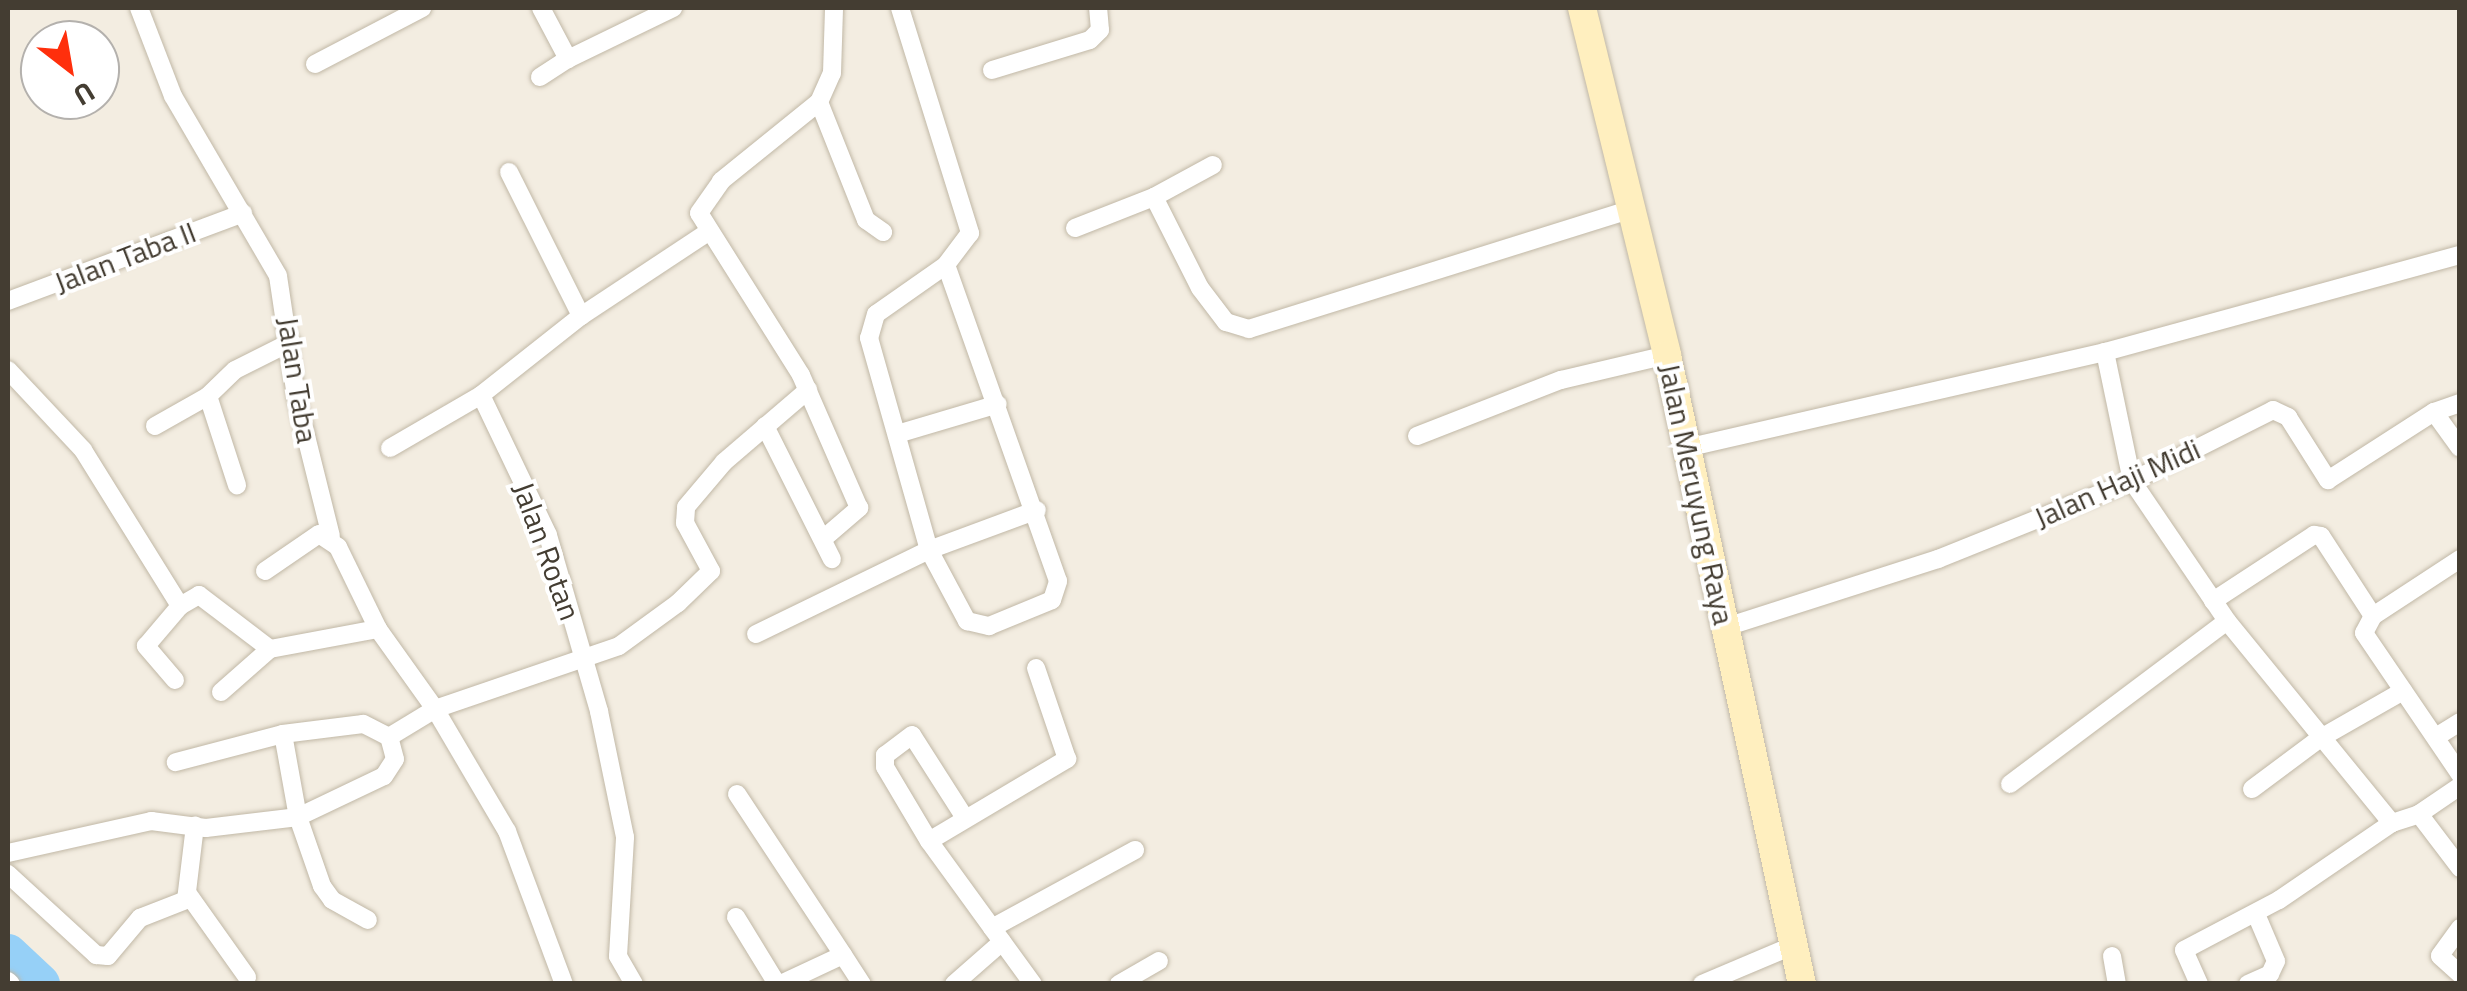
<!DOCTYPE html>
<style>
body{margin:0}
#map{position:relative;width:2467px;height:991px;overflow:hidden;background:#f3ede1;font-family:"Titillium Web",sans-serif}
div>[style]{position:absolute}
.river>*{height:40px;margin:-20px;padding:0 20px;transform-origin:20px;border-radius:20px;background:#96d0f7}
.roads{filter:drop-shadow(0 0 2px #c1b8a6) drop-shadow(0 0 2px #c1b8a6)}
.street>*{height:18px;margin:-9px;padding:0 9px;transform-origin:9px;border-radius:9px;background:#fff}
.secondary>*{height:28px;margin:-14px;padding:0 14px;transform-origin:14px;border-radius:14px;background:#ffefbf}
span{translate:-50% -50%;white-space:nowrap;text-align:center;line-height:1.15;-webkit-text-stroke:8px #fff;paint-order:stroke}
.street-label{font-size:30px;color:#443d32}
.frame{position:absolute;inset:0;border:10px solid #443d32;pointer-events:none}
.north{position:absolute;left:20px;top:20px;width:100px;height:100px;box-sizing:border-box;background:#fff;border:2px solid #b4b1ad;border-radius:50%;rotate:149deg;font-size:28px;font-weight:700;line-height:40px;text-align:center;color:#443d32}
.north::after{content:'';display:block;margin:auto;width:35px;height:45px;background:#ff2f0c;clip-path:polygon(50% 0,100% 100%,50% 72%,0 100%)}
</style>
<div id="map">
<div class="river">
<div style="left:8px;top:954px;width:44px;rotate:43.2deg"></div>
</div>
<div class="roads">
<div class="street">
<div style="left:139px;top:8px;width:94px;rotate:68.9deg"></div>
<div style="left:173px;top:96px;width:208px;rotate:59.7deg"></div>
<div style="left:278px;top:276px;width:121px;rotate:81.5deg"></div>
<div style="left:296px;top:396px;width:144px;rotate:76deg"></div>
<div style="left:541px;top:8px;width:58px;rotate:62.1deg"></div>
<div style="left:568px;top:59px;width:117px;rotate:-25.9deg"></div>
<div style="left:900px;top:8px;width:236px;rotate:72.7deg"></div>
<div style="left:970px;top:233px;width:40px;rotate:127deg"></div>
<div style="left:946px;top:265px;width:85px;rotate:145deg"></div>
<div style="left:876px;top:314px;width:25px;rotate:106deg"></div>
<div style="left:869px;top:338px;width:220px;rotate:74.2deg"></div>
<div style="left:929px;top:550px;width:81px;rotate:61.8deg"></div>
<div style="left:967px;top:621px;width:23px;rotate:13deg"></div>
<div style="left:989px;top:626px;width:68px;rotate:-22.4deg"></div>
<div style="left:1052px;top:600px;width:20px;rotate:-72deg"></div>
<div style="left:1058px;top:581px;width:335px;rotate:-109.5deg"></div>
<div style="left:315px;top:64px;width:121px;rotate:-27.6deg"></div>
<div style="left:992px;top:70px;width:102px;rotate:-17deg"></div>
<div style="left:1090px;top:40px;width:14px;rotate:-45deg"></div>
<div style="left:1100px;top:30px;width:22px;rotate:-95deg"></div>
<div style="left:540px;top:77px;width:33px;rotate:-33deg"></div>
<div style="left:819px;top:102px;width:127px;rotate:68.3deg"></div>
<div style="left:866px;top:220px;width:21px;rotate:35deg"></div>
<div style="left:509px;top:172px;width:161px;rotate:63.4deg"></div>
<div style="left:1154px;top:197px;width:67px;rotate:-28.5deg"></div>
<div style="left:1075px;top:228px;width:85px;rotate:-21.4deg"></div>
<div style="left:1154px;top:197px;width:102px;rotate:63.2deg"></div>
<div style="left:1200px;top:288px;width:43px;rotate:52.6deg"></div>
<div style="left:1226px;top:322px;width:24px;rotate:17deg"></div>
<div style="left:1249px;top:329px;width:398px;rotate:-17.4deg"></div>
<div style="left:8px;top:301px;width:251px;rotate:-20.5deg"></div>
<div style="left:2105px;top:352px;width:132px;rotate:78.2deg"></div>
<div style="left:2132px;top:481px;width:169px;rotate:55.8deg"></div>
<div style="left:2227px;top:621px;width:261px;rotate:50.8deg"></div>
<div style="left:8px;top:370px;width:110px;rotate:46.8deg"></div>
<div style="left:83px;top:450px;width:184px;rotate:58.1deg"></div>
<div style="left:208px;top:396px;width:94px;rotate:72deg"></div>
<div style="left:2434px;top:412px;width:44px;rotate:54.2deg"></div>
<div style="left:155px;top:426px;width:61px;rotate:-29.5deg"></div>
<div style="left:208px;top:396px;width:37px;rotate:-44deg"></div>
<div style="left:235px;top:370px;width:63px;rotate:-26.6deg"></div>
<div style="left:765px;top:426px;width:149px;rotate:63.3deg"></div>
<div style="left:897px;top:434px;width:105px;rotate:-16.5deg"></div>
<div style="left:1417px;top:436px;width:155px;rotate:-21.3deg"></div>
<div style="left:1561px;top:380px;width:109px;rotate:-13.3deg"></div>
<div style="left:390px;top:448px;width:105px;rotate:-30.2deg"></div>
<div style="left:1686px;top:448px;width:430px;rotate:-12.9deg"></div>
<div style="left:2105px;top:352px;width:368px;rotate:-15.3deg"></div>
<div style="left:823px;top:539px;width:48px;rotate:-40.7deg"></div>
<div style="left:859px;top:508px;width:145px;rotate:-113.6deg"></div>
<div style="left:801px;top:375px;width:191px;rotate:-122.2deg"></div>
<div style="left:699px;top:213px;width:39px;rotate:-55deg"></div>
<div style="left:721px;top:181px;width:126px;rotate:-38.9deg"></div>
<div style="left:819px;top:102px;width:32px;rotate:-66deg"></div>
<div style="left:832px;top:73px;width:65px;rotate:-88.2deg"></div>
<div style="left:2460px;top:559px;width:104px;rotate:146.8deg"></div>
<div style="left:2373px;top:616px;width:19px;rotate:118deg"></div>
<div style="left:2364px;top:633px;width:171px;rotate:55.8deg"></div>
<div style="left:265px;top:571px;width:65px;rotate:-34.4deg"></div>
<div style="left:319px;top:534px;width:23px;rotate:34deg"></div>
<div style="left:338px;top:547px;width:91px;rotate:64deg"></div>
<div style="left:378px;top:629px;width:98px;rotate:54.5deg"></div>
<div style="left:435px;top:709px;width:142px;rotate:59.5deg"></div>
<div style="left:507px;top:831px;width:163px;rotate:69.6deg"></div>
<div style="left:2213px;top:601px;width:121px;rotate:-33.2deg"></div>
<div style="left:2314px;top:535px;width:7px;rotate:8deg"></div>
<div style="left:2321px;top:536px;width:95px;rotate:57deg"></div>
<div style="left:1726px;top:627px;width:223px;rotate:-17.8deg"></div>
<div style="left:1938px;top:559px;width:209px;rotate:-21.9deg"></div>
<div style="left:2132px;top:481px;width:158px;rotate:-26.7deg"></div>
<div style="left:2273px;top:410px;width:17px;rotate:25deg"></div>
<div style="left:2288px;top:417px;width:75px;rotate:57.6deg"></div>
<div style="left:2328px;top:480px;width:126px;rotate:-32.7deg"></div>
<div style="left:2434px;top:412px;width:28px;rotate:-19deg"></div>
<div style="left:756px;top:634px;width:192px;rotate:-25.9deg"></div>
<div style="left:929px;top:550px;width:115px;rotate:-20.3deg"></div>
<div style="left:175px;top:680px;width:45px;rotate:-130.5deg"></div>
<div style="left:146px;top:646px;width:52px;rotate:-49.6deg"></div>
<div style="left:180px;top:606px;width:22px;rotate:-30deg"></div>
<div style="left:199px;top:595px;width:89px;rotate:37.3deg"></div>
<div style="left:221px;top:692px;width:65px;rotate:-41.3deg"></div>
<div style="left:270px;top:649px;width:110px;rotate:-10.5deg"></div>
<div style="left:283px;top:734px;width:84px;rotate:79.8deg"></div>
<div style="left:298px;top:817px;width:73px;rotate:70.8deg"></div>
<div style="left:322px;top:886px;width:17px;rotate:54deg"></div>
<div style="left:332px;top:900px;width:41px;rotate:29.1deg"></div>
<div style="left:389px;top:737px;width:54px;rotate:-31.3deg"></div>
<div style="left:435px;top:709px;width:194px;rotate:-18.9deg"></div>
<div style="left:619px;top:646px;width:73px;rotate:-36.1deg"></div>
<div style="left:678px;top:603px;width:46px;rotate:-44.1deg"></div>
<div style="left:711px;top:571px;width:55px;rotate:-118.4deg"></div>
<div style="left:685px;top:523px;width:16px;rotate:-86deg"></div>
<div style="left:686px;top:507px;width:59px;rotate:-49.8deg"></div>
<div style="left:724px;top:462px;width:111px;rotate:-40.6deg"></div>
<div style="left:2436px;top:737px;width:28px;rotate:-32deg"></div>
<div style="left:2010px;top:784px;width:271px;rotate:-36.9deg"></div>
<div style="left:2252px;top:789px;width:84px;rotate:-36.7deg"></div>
<div style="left:2319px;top:739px;width:97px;rotate:-29.7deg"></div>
<div style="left:737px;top:794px;width:193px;rotate:56.6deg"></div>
<div style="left:2419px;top:814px;width:50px;rotate:-34.3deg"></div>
<div style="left:965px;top:818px;width:98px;rotate:-122.6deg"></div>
<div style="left:912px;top:735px;width:34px;rotate:143deg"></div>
<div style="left:885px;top:755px;width:12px;rotate:90deg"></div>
<div style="left:885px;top:767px;width:86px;rotate:59.3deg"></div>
<div style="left:929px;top:841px;width:177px;rotate:54deg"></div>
<div style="left:929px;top:841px;width:161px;rotate:-30.7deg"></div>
<div style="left:1067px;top:759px;width:96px;rotate:-108.8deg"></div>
<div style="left:8px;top:853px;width:147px;rotate:-12.6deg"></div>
<div style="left:151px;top:821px;width:55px;rotate:7.3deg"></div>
<div style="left:206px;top:828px;width:93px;rotate:-6.8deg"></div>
<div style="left:298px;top:817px;width:95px;rotate:-25.5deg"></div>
<div style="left:384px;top:776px;width:20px;rotate:-57deg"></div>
<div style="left:395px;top:759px;width:23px;rotate:-105deg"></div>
<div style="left:389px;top:737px;width:29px;rotate:-153deg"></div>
<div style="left:363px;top:724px;width:81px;rotate:172.9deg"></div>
<div style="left:283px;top:734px;width:111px;rotate:165.3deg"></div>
<div style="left:8px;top:874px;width:120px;rotate:42.6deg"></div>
<div style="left:96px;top:955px;width:12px;rotate:5deg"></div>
<div style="left:108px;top:956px;width:50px;rotate:-49.9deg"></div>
<div style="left:140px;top:918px;width:49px;rotate:-21.4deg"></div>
<div style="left:186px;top:900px;width:75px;rotate:-83.1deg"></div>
<div style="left:188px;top:894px;width:102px;rotate:54.6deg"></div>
<div style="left:736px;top:917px;width:79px;rotate:58.5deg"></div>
<div style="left:992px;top:928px;width:163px;rotate:-28.6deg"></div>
<div style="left:2460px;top:928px;width:34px;rotate:126deg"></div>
<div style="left:2440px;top:956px;width:27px;rotate:42deg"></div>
<div style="left:2112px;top:956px;width:28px;rotate:80deg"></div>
<div style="left:8px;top:981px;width:4px;rotate:45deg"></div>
<div style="left:634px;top:984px;width:32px;rotate:-120deg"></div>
<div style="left:618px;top:956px;width:119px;rotate:-86.6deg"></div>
<div style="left:625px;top:837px;width:129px;rotate:-101.7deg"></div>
<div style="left:599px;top:711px;width:183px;rotate:-106.2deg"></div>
<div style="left:548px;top:535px;width:155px;rotate:-115.6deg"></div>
<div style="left:481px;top:395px;width:127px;rotate:-38.3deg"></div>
<div style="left:581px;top:316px;width:152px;rotate:-33.5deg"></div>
<div style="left:781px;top:984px;width:68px;rotate:-25.1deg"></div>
<div style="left:843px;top:955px;width:35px;rotate:57deg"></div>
<div style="left:954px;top:984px;width:64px;rotate:-41.2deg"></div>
<div style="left:1119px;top:984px;width:46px;rotate:-29.9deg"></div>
<div style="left:1702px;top:984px;width:98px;rotate:-22.9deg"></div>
<div style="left:2199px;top:984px;width:37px;rotate:-114deg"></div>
<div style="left:2184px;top:950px;width:107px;rotate:-27.8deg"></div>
<div style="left:2279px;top:900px;width:137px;rotate:-34.3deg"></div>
<div style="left:2392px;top:823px;width:28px;rotate:-18deg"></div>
<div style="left:2419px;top:814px;width:68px;rotate:52.8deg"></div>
<div style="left:2248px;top:984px;width:24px;rotate:-24deg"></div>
<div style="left:2270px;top:974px;width:14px;rotate:-65deg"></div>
<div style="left:2276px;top:961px;width:51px;rotate:-113.1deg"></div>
</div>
<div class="secondary">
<div style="left:1582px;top:8px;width:357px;rotate:76.2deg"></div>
<div style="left:1667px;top:355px;width:643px;rotate:77.89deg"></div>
</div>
</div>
<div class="street-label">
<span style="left:125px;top:257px;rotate:-21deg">Jalan Taba II</span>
<span style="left:298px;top:380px;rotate:81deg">Jalan Taba</span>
<span style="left:2117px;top:483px;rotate:-24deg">Jalan Haji Midi</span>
<span style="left:1697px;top:494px;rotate:78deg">Jalan Meruyung Raya</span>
<span style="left:547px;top:551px;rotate:70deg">Jalan Rotan</span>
</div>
<div class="frame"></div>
<div class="north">U</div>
</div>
